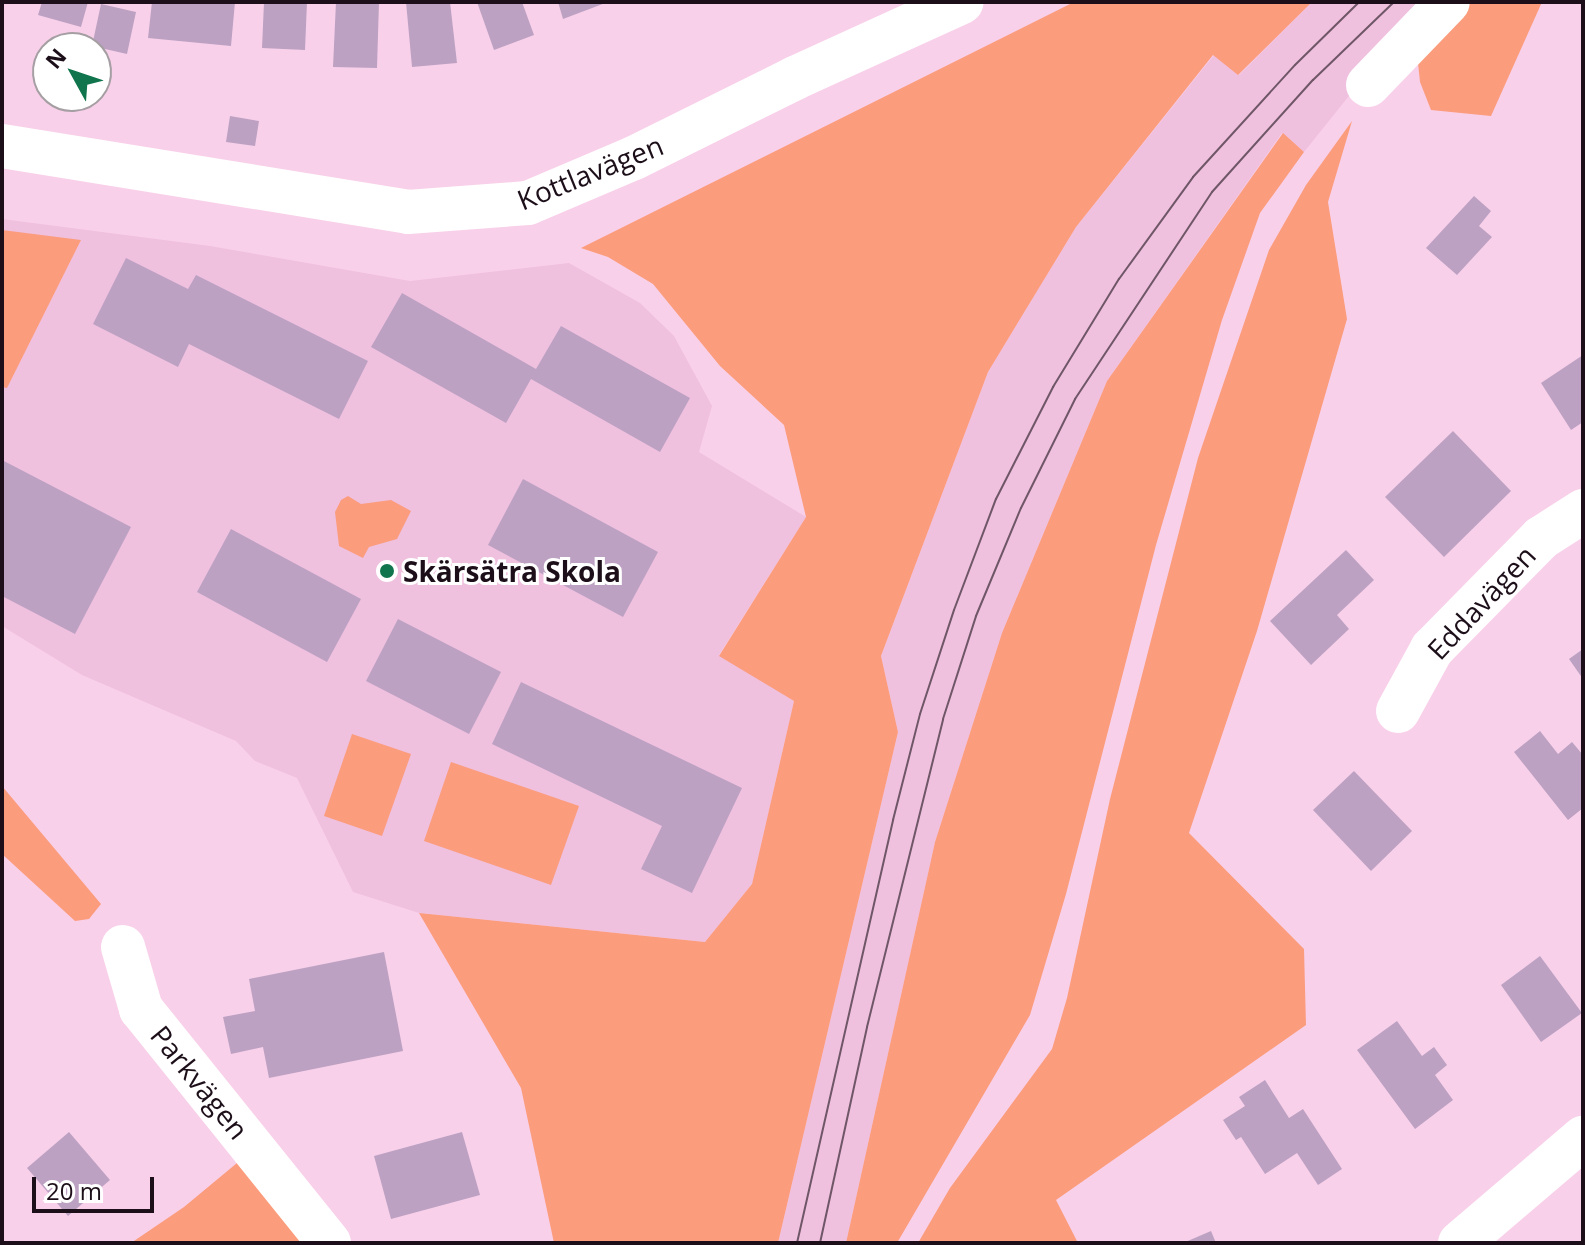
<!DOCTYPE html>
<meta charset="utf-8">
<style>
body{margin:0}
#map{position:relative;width:1585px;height:1245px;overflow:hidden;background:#f9d0ea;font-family:"Open Sans",sans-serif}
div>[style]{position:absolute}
.built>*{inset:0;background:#f0c0df}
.green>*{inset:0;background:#fb9c7c}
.building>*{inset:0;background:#bca1c3}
.minor>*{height:44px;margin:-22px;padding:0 22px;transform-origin:22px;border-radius:22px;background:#fff}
.tram>*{height:2px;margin:-1px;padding:0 1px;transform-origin:1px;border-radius:1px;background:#6f5767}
.dots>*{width:22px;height:22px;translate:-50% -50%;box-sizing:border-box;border:4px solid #fff;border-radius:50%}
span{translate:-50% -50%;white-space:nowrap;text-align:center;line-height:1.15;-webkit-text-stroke:6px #fff;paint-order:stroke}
.street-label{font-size:28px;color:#1d0f19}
.poi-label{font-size:28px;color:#1d0f19;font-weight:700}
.left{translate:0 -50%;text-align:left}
.frame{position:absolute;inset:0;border:4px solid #1d0f19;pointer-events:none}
.north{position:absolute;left:32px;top:32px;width:80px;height:80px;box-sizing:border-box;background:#fff;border:2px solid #a59fa3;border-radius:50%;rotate:310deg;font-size:22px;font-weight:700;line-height:32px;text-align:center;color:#1d0f19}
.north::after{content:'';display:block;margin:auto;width:28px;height:36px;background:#10744c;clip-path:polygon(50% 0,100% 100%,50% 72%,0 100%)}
.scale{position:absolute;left:32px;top:1177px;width:122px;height:36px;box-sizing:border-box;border:4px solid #1d0f19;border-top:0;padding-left:10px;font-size:24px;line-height:28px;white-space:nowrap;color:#1d0f19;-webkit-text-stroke:6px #fff;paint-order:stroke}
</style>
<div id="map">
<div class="built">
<div style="clip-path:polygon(1312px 2px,1437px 2px,1369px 71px,1304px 152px,1282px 133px,1107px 381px,1002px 633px,935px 842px,846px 1243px,778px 1243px,898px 732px,881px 656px,988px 372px,1076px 227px,1214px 55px,1239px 75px)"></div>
<div style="clip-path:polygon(2px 219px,210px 246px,410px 281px,569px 263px,640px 303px,674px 336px,712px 406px,699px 452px,806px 517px,719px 655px,794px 701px,752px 884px,705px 942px,419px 913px,353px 892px,297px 778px,255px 761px,236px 741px,82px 675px,2px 626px)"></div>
</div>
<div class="green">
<div style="clip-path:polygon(1074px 2px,1312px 2px,1238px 75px,1213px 55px,1076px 227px,988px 372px,881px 656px,898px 732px,778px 1243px,554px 1243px,521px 1088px,419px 913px,705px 942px,752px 884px,794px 701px,719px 656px,806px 517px,784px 425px,720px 366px,653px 284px,608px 257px,581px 248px)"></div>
<div style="clip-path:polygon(1468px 2px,1542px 2px,1491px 116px,1431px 110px,1420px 82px,1418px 63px)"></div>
<div style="clip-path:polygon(1352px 121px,1328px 202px,1347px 319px,1257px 631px,1189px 833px,1304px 949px,1306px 1025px,1056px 1200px,1078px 1243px,918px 1243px,950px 1188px,1052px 1049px,1067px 998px,1110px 799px,1198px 458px,1269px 250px,1306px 185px)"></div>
<div style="clip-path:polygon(1283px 133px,1304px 152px,1260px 213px,1222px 320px,1156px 545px,1066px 894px,1030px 1015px,897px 1243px,846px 1243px,935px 842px,1002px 633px,1107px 381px)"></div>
<div style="clip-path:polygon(2px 230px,81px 240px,7px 388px,2px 387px)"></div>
<div style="clip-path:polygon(348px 496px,361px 504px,391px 500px,411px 511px,397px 539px,369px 547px,363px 558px,339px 546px,335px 512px,341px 500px)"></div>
<div style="clip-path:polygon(352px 734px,411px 754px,382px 836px,324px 816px)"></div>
<div style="clip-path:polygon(451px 762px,579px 806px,551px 885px,424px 841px)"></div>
<div style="clip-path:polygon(2px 786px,101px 904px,89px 919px,75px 921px,2px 854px)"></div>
<div style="clip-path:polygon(243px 1158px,313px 1243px,131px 1243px,184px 1207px)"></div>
</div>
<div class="building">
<div style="clip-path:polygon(42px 2px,88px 2px,81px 27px,38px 15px)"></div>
<div style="clip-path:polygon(152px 2px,235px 2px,231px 46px,148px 38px)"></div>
<div style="clip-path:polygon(264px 2px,307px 2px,305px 50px,262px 48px)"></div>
<div style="clip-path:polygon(336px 2px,379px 2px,377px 68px,333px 67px)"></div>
<div style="clip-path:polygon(406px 2px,450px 2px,457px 63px,412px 67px)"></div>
<div style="clip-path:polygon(477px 2px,522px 2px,534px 35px,494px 50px)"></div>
<div style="clip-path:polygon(558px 2px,608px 2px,563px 19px)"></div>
<div style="clip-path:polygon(101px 4px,136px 12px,127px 54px,92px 46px)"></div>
<div style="clip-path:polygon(230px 116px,259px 121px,255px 146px,226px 142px)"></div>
<div style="clip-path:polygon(1474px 196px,1491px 211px,1479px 226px,1492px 237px,1457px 275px,1426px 248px)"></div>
<div style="clip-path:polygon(126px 258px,188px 289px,196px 275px,368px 361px,339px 419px,189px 344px,178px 367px,93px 324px)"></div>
<div style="clip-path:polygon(402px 293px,536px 369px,561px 326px,690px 398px,660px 452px,531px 379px,506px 423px,371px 347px)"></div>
<div style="clip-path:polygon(1583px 355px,1583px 422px,1571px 430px,1541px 383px)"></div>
<div style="clip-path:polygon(1453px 431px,1511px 491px,1444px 557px,1385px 497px)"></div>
<div style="clip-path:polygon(2px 460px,131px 527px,75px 634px,2px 596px)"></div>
<div style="clip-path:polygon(523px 479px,658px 552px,623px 617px,488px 545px)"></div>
<div style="clip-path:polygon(231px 529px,361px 599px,327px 662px,197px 592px)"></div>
<div style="clip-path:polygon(1346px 550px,1374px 580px,1337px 615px,1349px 629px,1311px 665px,1270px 621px)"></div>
<div style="clip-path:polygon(398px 619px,501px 672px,469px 734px,366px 681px)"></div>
<div style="clip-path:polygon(1583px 649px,1583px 679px,1569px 659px)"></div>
<div style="clip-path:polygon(521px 682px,742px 788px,692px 893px,641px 869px,662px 826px,492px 744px)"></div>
<div style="clip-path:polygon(1540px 731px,1558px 754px,1572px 742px,1583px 755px,1583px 808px,1568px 820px,1514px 752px)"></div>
<div style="clip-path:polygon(1354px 771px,1412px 831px,1371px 871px,1313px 810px)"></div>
<div style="clip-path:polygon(384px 952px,403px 1051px,269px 1078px,263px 1047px,231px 1054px,223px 1017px,255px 1011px,249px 979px)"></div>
<div style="clip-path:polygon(1540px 956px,1582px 1013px,1541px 1042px,1501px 985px)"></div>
<div style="clip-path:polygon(1397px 1021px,1422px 1056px,1434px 1047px,1447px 1065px,1435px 1075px,1453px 1100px,1415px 1129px,1357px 1050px)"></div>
<div style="clip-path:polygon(1265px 1080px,1289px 1118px,1303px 1109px,1342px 1169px,1318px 1185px,1297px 1153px,1265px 1174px,1241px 1137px,1236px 1140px,1223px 1120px,1245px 1106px,1239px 1097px)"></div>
<div style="clip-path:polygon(69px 1132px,110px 1180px,68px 1216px,27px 1168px)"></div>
<div style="clip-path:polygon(462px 1132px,480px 1195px,391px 1219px,374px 1156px)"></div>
<div style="clip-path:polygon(1211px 1231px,1216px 1243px,1183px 1243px)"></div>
</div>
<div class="minor">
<div style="left:1368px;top:85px;width:115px;rotate:-46.1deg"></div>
<div style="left:2px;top:146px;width:411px;rotate:9.2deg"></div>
<div style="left:408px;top:212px;width:120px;rotate:-4.3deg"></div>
<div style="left:528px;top:203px;width:115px;rotate:-23deg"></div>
<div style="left:634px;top:158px;width:180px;rotate:-26.4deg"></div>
<div style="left:795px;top:78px;width:183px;rotate:-24.5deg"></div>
<div style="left:1398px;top:711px;width:71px;rotate:-61.3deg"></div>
<div style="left:1432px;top:649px;width:156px;rotate:-45.5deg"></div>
<div style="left:1541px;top:538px;width:50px;rotate:-32.7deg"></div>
<div style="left:123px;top:947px;width:65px;rotate:73.8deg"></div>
<div style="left:141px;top:1009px;width:300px;rotate:51.2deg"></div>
<div style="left:1460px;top:1243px;width:162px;rotate:-40.5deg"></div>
</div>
<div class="tram">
<div style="left:797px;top:1243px;width:434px;rotate:-77.2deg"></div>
<div style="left:893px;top:820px;width:109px;rotate:-75.7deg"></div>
<div style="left:920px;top:714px;width:109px;rotate:-71.9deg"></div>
<div style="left:954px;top:610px;width:119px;rotate:-69.3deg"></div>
<div style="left:996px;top:499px;width:126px;rotate:-63deg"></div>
<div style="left:1053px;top:387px;width:127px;rotate:-58.6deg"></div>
<div style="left:1119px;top:279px;width:126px;rotate:-54deg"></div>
<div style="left:1193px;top:177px;width:151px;rotate:-47.7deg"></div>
<div style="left:1295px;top:65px;width:90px;rotate:-44.5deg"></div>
<div style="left:820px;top:1243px;width:221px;rotate:-77.7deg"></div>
<div style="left:867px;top:1027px;width:317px;rotate:-76.1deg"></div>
<div style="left:943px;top:719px;width:108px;rotate:-72.2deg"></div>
<div style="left:976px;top:616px;width:117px;rotate:-67.4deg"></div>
<div style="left:1021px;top:508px;width:122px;rotate:-63.6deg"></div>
<div style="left:1075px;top:399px;width:248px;rotate:-56.5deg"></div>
<div style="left:1212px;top:192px;width:151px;rotate:-48deg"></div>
<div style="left:1313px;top:80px;width:112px;rotate:-43.9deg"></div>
</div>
<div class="dots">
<div style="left:387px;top:571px;background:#10744c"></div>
</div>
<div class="street-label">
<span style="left:590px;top:172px;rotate:-22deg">Kottlavägen</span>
<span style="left:1481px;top:602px;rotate:-47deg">Eddavägen</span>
<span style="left:200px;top:1082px;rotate:51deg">Parkvägen</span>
</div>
<div class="poi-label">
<span class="left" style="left:403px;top:571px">Skärsätra Skola</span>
</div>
<div class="frame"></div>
<div class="north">N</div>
<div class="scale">20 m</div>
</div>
